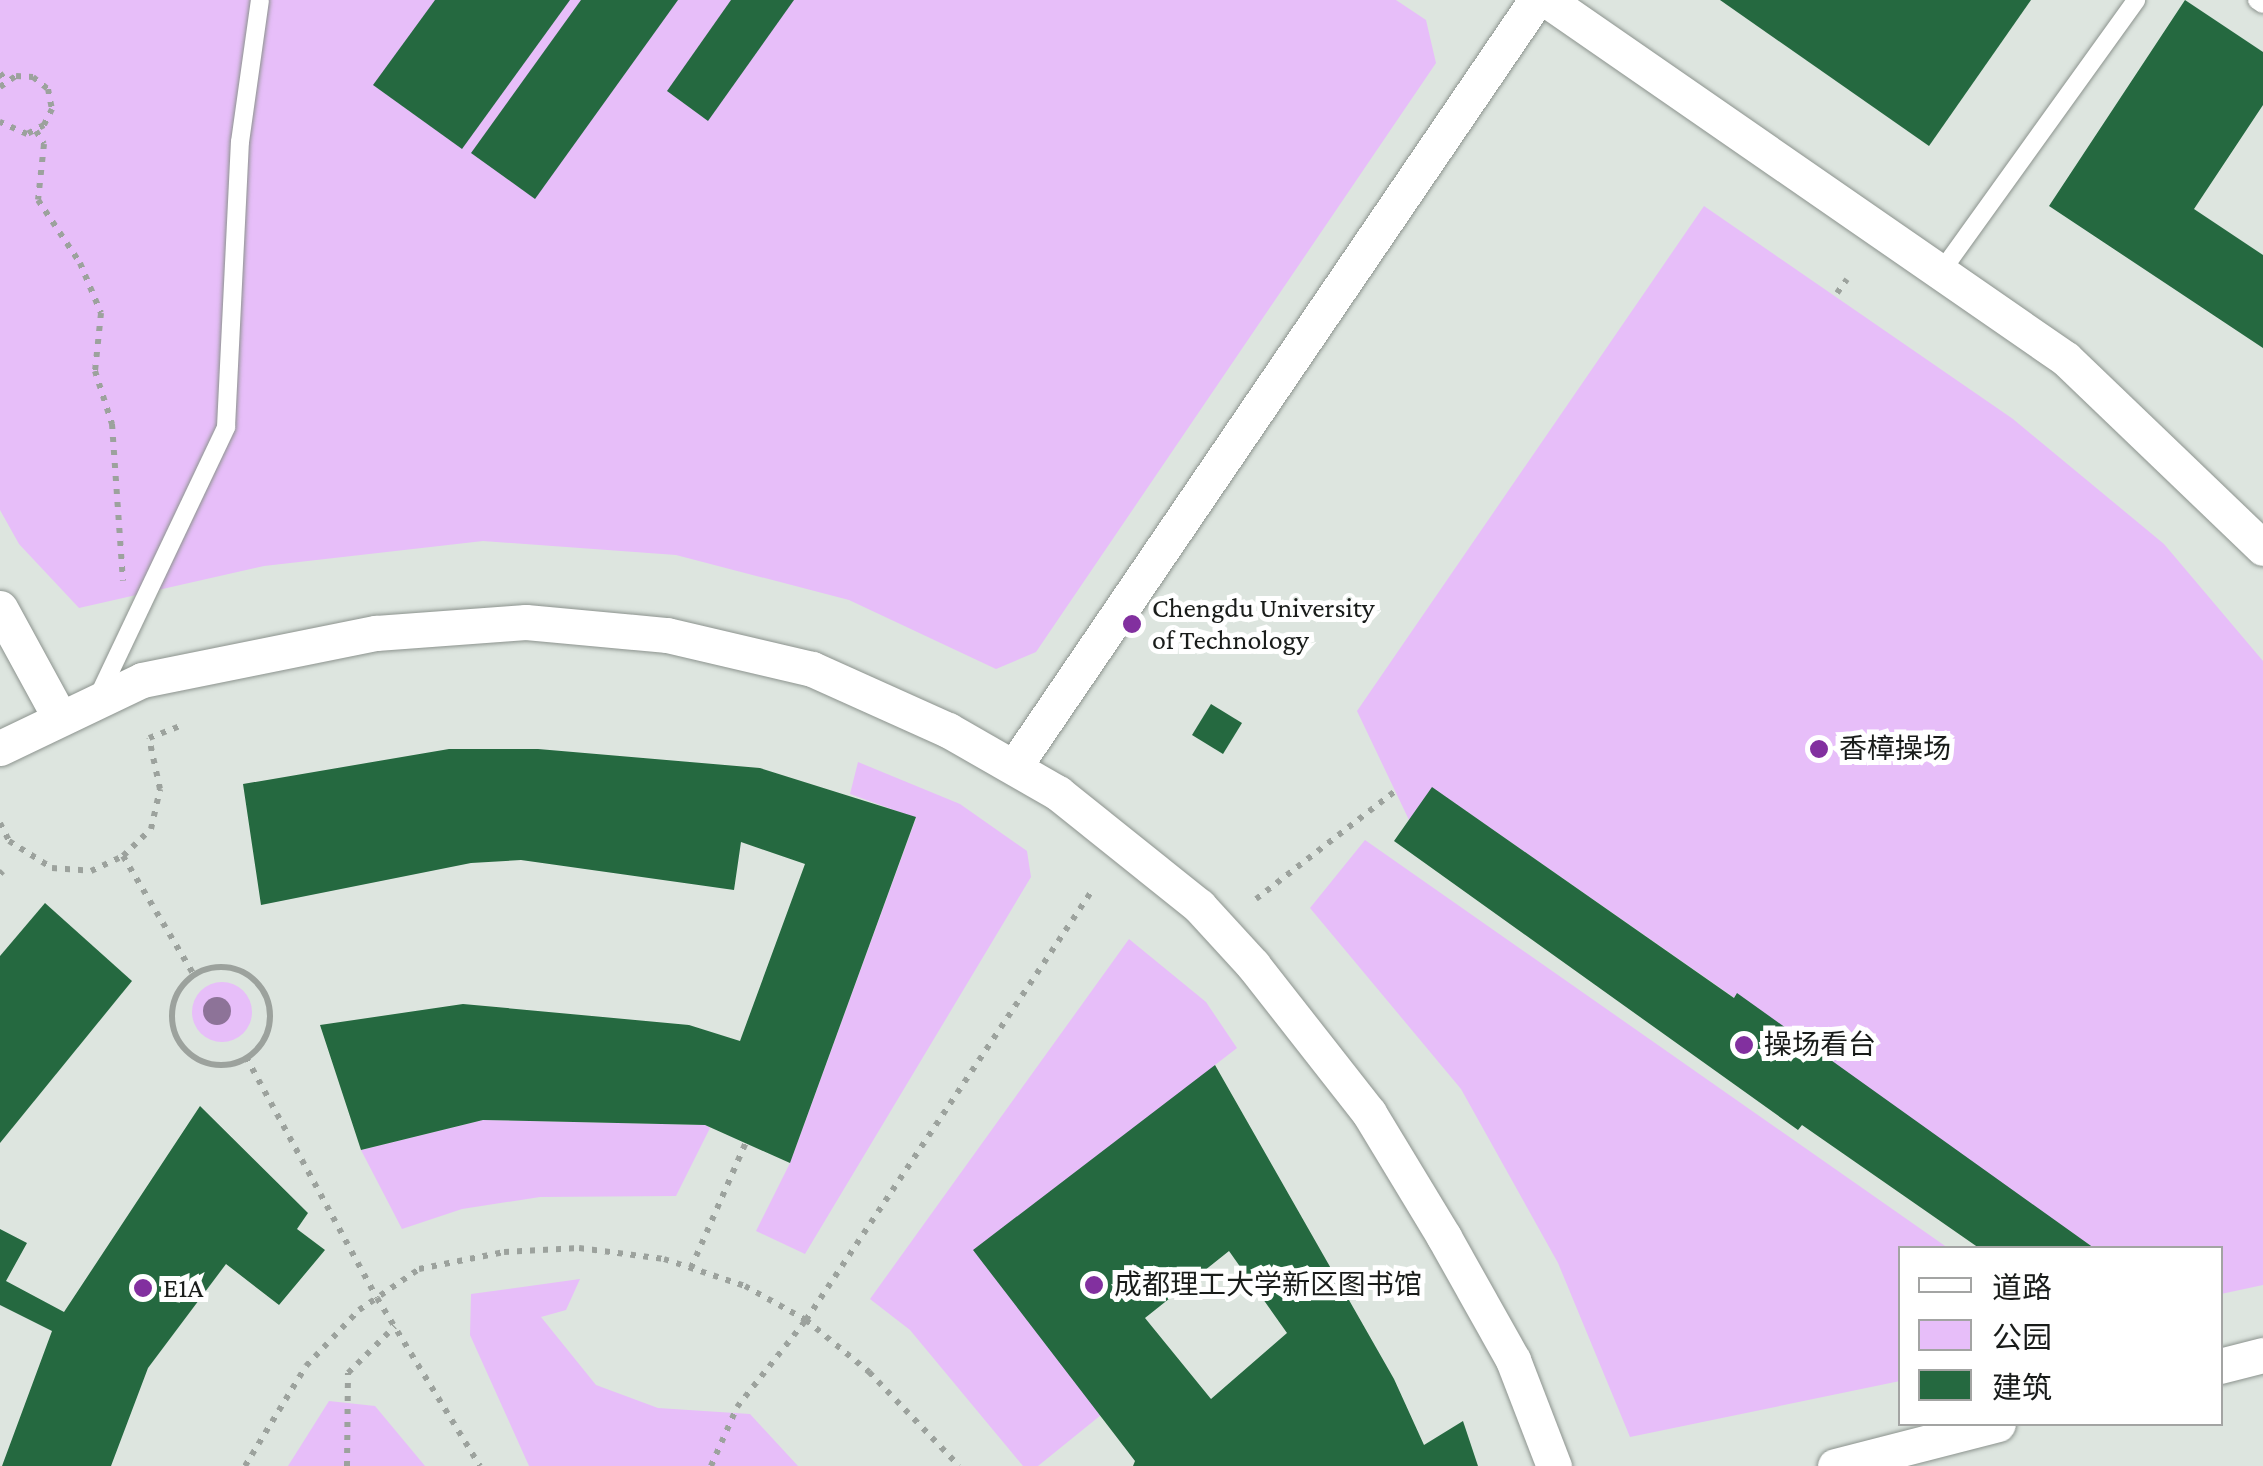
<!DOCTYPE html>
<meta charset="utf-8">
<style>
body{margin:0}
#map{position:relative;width:2263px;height:1466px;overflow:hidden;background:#dde5df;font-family:"Crimson Pro","Noto Sans SC",serif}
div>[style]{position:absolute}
.green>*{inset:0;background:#e7bef9}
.round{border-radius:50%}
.building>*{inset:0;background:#256940}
.path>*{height:6px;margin-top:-3px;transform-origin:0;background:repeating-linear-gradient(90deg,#9ca29d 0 5px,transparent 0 13px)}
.path>.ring{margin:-3px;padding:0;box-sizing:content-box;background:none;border:6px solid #9ca29d;border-radius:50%}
.roads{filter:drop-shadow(0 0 2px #8c938e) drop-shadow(0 0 2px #8c938e)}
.service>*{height:18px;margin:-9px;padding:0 9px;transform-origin:9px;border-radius:9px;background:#fff}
.minor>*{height:35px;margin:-17.5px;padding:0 17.5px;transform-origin:17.5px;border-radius:17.5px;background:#fff}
.trees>*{width:28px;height:28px;margin:-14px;border-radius:50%;background:#8d7398}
.dots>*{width:28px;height:28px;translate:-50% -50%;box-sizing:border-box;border:5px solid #fff;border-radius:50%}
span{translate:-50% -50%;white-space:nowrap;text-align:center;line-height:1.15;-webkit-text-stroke:10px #fff;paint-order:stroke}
.poi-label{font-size:28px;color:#191c1a}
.left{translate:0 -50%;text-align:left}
.legend{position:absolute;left:1898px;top:1246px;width:325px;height:180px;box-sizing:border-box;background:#fff;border:2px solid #a3a4a3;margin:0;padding:12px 18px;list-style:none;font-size:30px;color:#191c1a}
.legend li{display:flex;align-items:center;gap:20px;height:50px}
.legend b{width:50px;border:2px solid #a3a4a3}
</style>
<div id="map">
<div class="green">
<div style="clip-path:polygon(0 0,1396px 0,1426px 20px,1436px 63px,1036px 652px,996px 669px,849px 600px,676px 555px,483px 541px,264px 566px,79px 608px,19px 544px,0 510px)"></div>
<div style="clip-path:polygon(1704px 206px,2013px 419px,2164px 544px,2263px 661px,2263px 1285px,2221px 1294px,2220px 1248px,2094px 1248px,1433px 788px,1409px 820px,1357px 711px)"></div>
<div style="clip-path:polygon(858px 762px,960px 804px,1027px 851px,1031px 877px,805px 1254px,756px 1231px,790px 1163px,916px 818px,850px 794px)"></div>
<div style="clip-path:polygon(1365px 840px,1948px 1248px,1900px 1248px,1900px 1381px,1630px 1437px,1558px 1263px,1461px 1089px,1310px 908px)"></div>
<div style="clip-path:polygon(1129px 939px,1206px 1002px,1237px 1048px,1215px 1065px,1101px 1415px,1038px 1466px,1023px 1466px,910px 1330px,870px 1299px)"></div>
<div class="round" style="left:192px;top:982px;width:60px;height:60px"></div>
<div style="clip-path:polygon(483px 1120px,705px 1125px,710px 1128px,676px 1196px,540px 1197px,462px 1209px,402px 1229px,361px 1150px)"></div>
<div style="clip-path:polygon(580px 1279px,566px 1310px,541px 1317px,596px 1385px,658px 1408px,750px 1414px,798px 1466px,529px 1466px,470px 1335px,471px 1294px)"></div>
<div style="clip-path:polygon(329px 1401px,375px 1406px,425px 1466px,288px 1466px)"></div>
</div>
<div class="building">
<div style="clip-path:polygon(435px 0,570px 0,462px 149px,373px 85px)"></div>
<div style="clip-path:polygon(581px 0,678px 0,535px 199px,471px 153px)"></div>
<div style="clip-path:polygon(731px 0,794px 0,708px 121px,667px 91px)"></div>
<div style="clip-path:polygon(1720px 0,2031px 0,1929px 146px)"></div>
<div style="clip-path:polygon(2185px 0,2263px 52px,2263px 105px,2194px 209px,2263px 255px,2263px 348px,2049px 206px)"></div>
<div style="clip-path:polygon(1211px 704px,1242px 723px,1223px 754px,1192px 735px)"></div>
<div style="clip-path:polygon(449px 749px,538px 749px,760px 768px,916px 817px,790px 1163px,705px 1125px,483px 1120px,361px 1150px,320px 1025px,463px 1004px,689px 1025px,740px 1041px,805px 864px,741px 842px,734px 890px,521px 860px,471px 863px,261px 905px,243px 784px)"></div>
<div style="clip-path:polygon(1432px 787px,1734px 998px,1737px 993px,2094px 1248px,1979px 1248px,1802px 1125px,1798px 1130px,1394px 841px)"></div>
<div style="clip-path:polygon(45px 903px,132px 981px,0 1143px,0 956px)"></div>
<div style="clip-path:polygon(evenodd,1215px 1065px,1394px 1379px,1424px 1445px,1463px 1421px,1478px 1466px,1133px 1466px,1135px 1461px,973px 1250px,1215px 1065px,1229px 1251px,1287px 1333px,1211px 1399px,1145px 1318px,1229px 1251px)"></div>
<div style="clip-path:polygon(200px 1106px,308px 1213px,297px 1229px,325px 1250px,279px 1305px,226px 1264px,148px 1368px,111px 1466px,2px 1466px,52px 1331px,0 1305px,0 1229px,27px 1243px,6px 1281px,64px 1312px)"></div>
</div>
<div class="path">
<div style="left:0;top:73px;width:10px;rotate:53deg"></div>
<div style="left:0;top:87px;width:19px;rotate:-35deg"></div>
<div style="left:16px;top:76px;width:17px;rotate:3deg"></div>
<div style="left:33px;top:77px;width:19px;rotate:39deg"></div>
<div style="left:48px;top:89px;width:20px;rotate:79deg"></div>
<div style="left:52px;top:109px;width:18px;rotate:117deg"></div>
<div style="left:44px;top:125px;width:19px;rotate:152deg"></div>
<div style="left:27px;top:134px;width:30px;rotate:-156deg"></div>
<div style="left:36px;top:131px;width:15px;rotate:58deg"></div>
<div style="left:44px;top:144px;width:56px;rotate:96.1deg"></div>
<div style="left:38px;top:200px;width:76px;rotate:56.3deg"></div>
<div style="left:80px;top:263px;width:54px;rotate:67.2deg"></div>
<div style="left:101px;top:313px;width:58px;rotate:95.9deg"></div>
<div style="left:95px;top:371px;width:56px;rotate:72.2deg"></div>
<div style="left:112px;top:424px;width:157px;rotate:86deg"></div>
<div style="left:1837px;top:293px;width:17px;rotate:-54deg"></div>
<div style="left:0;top:823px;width:20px;rotate:63deg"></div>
<div style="left:9px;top:841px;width:51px;rotate:32.1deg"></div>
<div style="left:52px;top:868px;width:39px;rotate:4deg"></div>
<div style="left:91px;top:871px;width:35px;rotate:-25deg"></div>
<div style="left:123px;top:856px;width:39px;rotate:-44deg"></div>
<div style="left:151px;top:829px;width:41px;rotate:-77.3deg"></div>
<div style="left:160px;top:789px;width:52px;rotate:-102.2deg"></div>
<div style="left:149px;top:738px;width:34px;rotate:-21deg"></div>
<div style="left:123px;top:856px;width:139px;rotate:59.2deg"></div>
<div style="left:0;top:874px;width:4px;rotate:-45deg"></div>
<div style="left:1256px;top:899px;width:176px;rotate:-37.8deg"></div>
<div class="ring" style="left:172px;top:967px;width:92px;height:92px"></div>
<div style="left:246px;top:1057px;width:274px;rotate:61.5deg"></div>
<div style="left:377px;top:1298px;width:197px;rotate:58.5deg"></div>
<div style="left:691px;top:1268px;width:137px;rotate:-66.4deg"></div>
<div style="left:245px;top:1466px;width:117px;rotate:-58.6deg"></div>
<div style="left:306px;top:1366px;width:77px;rotate:-46.6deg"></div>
<div style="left:359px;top:1310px;width:73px;rotate:-34.3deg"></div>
<div style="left:419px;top:1269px;width:87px;rotate:-11.3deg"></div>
<div style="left:504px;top:1252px;width:75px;rotate:-3.1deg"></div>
<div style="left:579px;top:1248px;width:86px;rotate:7.4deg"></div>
<div style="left:664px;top:1259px;width:85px;rotate:18.4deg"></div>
<div style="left:745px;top:1286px;width:70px;rotate:29.1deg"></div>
<div style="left:806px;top:1320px;width:82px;rotate:39.5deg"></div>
<div style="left:869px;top:1372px;width:130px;rotate:46.2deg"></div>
<div style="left:347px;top:1466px;width:93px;rotate:-89.4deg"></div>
<div style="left:348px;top:1373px;width:66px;rotate:-45deg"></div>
<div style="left:711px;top:1466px;width:64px;rotate:-66.2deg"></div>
<div style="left:737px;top:1407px;width:111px;rotate:-51.6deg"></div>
<div style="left:806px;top:1320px;width:518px;rotate:-56.34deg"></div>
</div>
<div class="roads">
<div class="service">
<div style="left:2257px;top:0;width:7px;rotate:34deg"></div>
<div style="left:1943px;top:269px;width:331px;rotate:-54.3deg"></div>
<div style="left:98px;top:697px;width:299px;rotate:-64.6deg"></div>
<div style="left:226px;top:427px;width:285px;rotate:-87.2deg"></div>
<div style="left:240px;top:142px;width:143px;rotate:-82deg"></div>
</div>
<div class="minor">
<div style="left:1547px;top:0;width:631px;rotate:34.67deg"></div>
<div style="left:2066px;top:359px;width:273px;rotate:43.8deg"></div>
<div style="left:0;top:608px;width:123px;rotate:61.4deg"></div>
<div style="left:0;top:748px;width:157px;rotate:-25.6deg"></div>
<div style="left:142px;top:680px;width:239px;rotate:-11.4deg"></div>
<div style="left:376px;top:633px;width:150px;rotate:-4.2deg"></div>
<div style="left:526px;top:622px;width:142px;rotate:5.3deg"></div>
<div style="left:667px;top:635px;width:149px;rotate:13.2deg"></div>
<div style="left:812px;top:669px;width:149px;rotate:24.2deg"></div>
<div style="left:948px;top:730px;width:127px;rotate:29.8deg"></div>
<div style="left:1058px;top:793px;width:181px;rotate:38.7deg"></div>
<div style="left:1199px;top:906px;width:80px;rotate:47.5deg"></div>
<div style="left:1253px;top:965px;width:188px;rotate:51.9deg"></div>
<div style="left:1369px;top:1113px;width:145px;rotate:58.8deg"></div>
<div style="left:1444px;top:1237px;width:141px;rotate:60.7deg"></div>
<div style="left:1513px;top:1360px;width:114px;rotate:68.9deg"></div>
<div style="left:1014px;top:767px;width:928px;rotate:-55.76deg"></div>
<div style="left:2220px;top:1366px;width:44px;rotate:-14.3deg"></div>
<div style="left:1835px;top:1466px;width:168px;rotate:-14.4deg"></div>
</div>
</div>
<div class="trees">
<div style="left:217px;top:1011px"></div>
</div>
<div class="dots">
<div style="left:1132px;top:624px;background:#82309f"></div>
<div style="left:1819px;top:749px;background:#82309f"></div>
<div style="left:1744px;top:1045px;background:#82309f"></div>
<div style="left:1094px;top:1285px;background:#82309f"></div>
<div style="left:143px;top:1288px;background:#82309f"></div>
</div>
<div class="poi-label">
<span class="left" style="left:1152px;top:624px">Chengdu University<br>of Technology</span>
<span class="left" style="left:1839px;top:749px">香樟操场</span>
<span class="left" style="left:1764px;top:1045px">操场看台</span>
<span class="left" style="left:1114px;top:1285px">成都理工大学新区图书馆</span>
<span class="left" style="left:163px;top:1288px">E1A</span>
</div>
<ul class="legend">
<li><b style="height:12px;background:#fff"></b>道路</li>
<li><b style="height:28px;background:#e7bef9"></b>公园</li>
<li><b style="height:28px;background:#256940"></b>建筑</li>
</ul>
</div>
